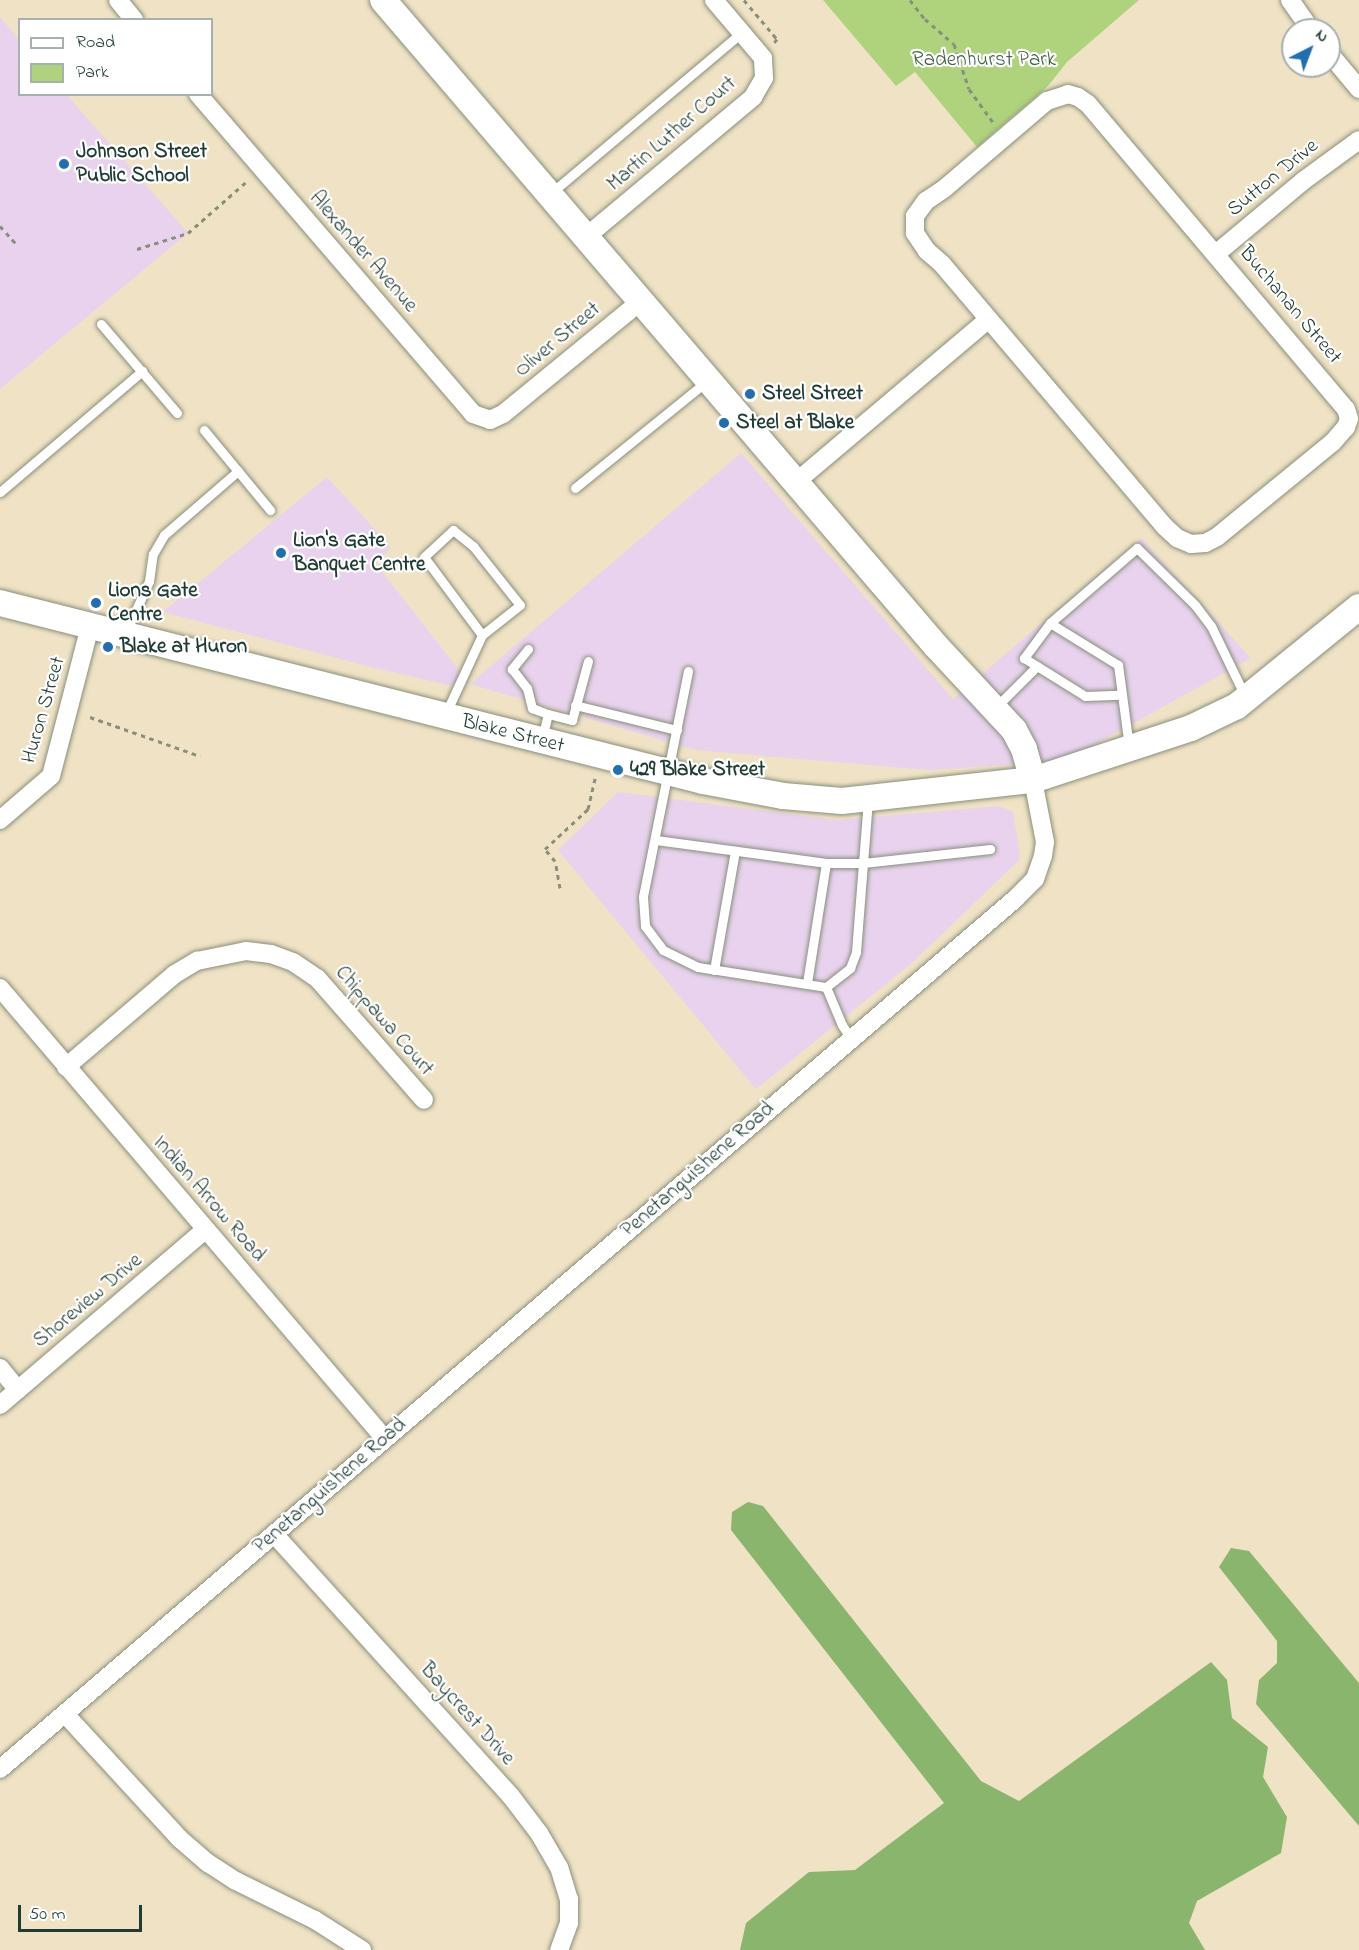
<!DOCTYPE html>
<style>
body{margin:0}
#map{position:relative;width:1359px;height:1950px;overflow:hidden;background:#f0e2c5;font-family:"Indie Flower",sans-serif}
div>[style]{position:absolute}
.built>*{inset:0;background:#e8d2ee}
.green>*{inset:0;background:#aed37c}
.forest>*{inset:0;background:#8ab56c}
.path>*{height:3px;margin-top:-1.5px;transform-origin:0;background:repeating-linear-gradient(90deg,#88907c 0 4.5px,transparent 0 9px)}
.roads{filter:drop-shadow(0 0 2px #88907c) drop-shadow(0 0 2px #88907c)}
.lane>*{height:9px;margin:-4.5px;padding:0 4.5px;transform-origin:4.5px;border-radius:4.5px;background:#fff}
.street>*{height:18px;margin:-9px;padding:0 9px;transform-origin:9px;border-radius:9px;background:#fff}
.secondary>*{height:26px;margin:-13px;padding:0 13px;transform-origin:13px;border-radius:13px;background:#fff}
.dots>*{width:16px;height:16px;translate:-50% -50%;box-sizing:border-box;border:3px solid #fff;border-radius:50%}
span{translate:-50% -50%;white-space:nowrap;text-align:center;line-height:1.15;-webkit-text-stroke:4.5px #fff;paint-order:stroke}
.park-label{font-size:21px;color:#436246}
.street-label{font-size:21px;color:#1f3d34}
.poi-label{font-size:21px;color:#1f3d34;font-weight:700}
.left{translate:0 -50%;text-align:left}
.legend{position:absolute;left:18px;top:18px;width:195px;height:78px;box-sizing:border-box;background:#fff;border:2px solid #a5b1ae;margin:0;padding:8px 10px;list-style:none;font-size:18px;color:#1f3d34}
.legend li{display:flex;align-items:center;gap:12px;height:30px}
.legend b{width:30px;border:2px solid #a5b1ae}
.north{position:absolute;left:1281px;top:18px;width:60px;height:60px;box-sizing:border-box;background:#fff;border:2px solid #a5b1ae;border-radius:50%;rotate:42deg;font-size:16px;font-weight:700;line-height:24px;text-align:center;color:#1f3d34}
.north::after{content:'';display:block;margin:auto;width:21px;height:27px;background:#1f6fb2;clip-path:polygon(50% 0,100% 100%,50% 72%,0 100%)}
.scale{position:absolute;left:18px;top:1905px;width:124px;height:27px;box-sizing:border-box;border:3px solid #1f3d34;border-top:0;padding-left:8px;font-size:18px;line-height:21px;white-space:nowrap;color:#1f3d34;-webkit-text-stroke:4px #fff;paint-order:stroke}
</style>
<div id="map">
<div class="built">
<div style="clip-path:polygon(0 17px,19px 40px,20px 94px,67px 95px,188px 233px,0 389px)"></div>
<div style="clip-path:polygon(741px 453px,953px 699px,1141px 538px,1251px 658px,1065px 761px,928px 770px,696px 750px,470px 684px,448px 685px,367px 666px,163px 612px,327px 477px,391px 547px,376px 564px,470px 684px)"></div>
<div style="clip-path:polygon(618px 792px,837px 820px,999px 806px,1013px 812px,1020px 855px,1019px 860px,913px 962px,756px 1089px,558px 850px)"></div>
</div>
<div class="green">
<div style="clip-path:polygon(823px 0,1139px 0,1067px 62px,1048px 86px,977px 147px,915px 72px,896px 86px)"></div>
</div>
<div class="forest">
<div style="clip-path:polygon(748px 1502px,763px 1506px,981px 1781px,1019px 1801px,1211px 1662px,1227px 1680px,1232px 1718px,1268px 1747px,1263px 1777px,1287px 1817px,1281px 1853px,1197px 1901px,1189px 1923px,1205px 1950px,740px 1950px,746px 1923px,809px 1872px,855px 1870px,944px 1803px,731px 1530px,732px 1512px)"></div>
<div style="clip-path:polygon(1231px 1548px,1249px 1551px,1359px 1683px,1359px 1826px,1256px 1704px,1259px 1680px,1277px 1663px,1277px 1641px,1219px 1567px)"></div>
</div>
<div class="path">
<div style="left:744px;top:0;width:51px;rotate:49.8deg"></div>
<div style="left:777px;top:39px;width:6px;rotate:129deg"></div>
<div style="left:910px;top:0;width:24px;rotate:52deg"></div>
<div style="left:925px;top:19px;width:38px;rotate:41deg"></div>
<div style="left:954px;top:44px;width:47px;rotate:71.6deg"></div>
<div style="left:969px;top:89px;width:44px;rotate:54.2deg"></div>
<div style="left:0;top:226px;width:24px;rotate:48deg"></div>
<div style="left:137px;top:249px;width:53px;rotate:-17.4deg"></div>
<div style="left:188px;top:233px;width:77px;rotate:-41.3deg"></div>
<div style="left:90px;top:717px;width:117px;rotate:19.5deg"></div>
<div style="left:560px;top:888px;width:27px;rotate:-100deg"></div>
<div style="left:555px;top:861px;width:16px;rotate:-130deg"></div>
<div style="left:545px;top:849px;width:59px;rotate:-42.9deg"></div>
<div style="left:588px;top:809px;width:35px;rotate:-77deg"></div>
</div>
<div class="roads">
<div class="lane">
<div style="left:551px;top:193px;width:250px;rotate:-40.1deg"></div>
<div style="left:101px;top:324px;width:117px;rotate:49.5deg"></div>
<div style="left:204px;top:430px;width:104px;rotate:50.5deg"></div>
<div style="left:575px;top:488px;width:169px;rotate:-39deg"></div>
<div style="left:0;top:492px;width:187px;rotate:-40.4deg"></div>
<div style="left:1050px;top:623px;width:44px;rotate:126.6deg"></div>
<div style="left:1024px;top:658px;width:72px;rotate:31.9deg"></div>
<div style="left:1085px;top:696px;width:35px;rotate:-2deg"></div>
<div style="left:125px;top:634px;width:58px;rotate:-65.6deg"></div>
<div style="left:149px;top:581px;width:27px;rotate:-82deg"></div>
<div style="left:153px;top:554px;width:22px;rotate:-60deg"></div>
<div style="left:164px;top:535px;width:98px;rotate:-40.9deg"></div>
<div style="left:528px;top:649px;width:26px;rotate:129deg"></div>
<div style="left:512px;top:669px;width:24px;rotate:52deg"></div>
<div style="left:527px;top:688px;width:21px;rotate:76deg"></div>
<div style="left:532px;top:708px;width:17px;rotate:21deg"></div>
<div style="left:548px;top:714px;width:25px;rotate:104deg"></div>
<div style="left:688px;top:671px;width:230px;rotate:101.3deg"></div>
<div style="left:643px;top:897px;width:29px;rotate:86deg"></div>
<div style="left:645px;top:926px;width:30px;rotate:53deg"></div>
<div style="left:663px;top:950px;width:39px;rotate:26deg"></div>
<div style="left:698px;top:967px;width:130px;rotate:8.9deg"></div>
<div style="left:826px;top:987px;width:41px;rotate:67.2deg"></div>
<div style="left:842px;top:1025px;width:17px;rotate:57deg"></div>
<div style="left:575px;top:705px;width:105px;rotate:13.8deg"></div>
<div style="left:996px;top:707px;width:58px;rotate:-45deg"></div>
<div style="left:548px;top:714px;width:25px;rotate:14deg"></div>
<div style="left:572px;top:720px;width:61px;rotate:-74.8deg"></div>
<div style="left:445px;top:715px;width:88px;rotate:-65.2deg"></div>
<div style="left:482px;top:635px;width:97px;rotate:-126.6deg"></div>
<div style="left:424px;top:557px;width:40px;rotate:-43deg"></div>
<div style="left:453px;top:530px;width:26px;rotate:39deg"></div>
<div style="left:473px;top:546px;width:75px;rotate:51.5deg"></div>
<div style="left:520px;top:605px;width:48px;rotate:141.7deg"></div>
<div style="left:1129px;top:747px;width:83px;rotate:-97.6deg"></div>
<div style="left:1118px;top:665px;width:80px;rotate:-148.3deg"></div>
<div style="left:1050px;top:623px;width:115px;rotate:-40.8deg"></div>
<div style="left:1137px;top:548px;width:81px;rotate:44.5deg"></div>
<div style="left:1195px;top:605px;width:26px;rotate:53deg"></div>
<div style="left:1211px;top:626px;width:78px;rotate:64.1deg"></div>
<div style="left:656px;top:840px;width:172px;rotate:7.7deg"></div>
<div style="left:826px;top:863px;width:37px"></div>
<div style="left:863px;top:863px;width:128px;rotate:-6.3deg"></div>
<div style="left:714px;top:970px;width:121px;rotate:-80deg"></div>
<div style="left:807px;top:983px;width:121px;rotate:-81deg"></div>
<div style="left:826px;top:987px;width:31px;rotate:-38deg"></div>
<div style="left:850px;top:968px;width:17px;rotate:-69deg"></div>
<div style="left:856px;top:952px;width:151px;rotate:-85.5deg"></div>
</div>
<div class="street">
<div style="left:118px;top:0;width:26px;rotate:51deg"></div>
<div style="left:1290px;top:0;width:37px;rotate:55deg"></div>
<div style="left:1329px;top:53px;width:47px;rotate:50.2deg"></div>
<div style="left:198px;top:94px;width:422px;rotate:49.3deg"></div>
<div style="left:473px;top:414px;width:18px;rotate:19deg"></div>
<div style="left:490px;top:420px;width:14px;rotate:-25deg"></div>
<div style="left:503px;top:414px;width:178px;rotate:-39.3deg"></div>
<div style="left:1068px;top:94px;width:10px;rotate:17deg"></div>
<div style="left:1078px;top:97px;width:12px;rotate:35deg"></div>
<div style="left:1088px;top:104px;width:399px;rotate:49.8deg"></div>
<div style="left:1346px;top:409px;width:10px;rotate:73deg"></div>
<div style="left:1349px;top:419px;width:9px;rotate:111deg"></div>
<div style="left:1346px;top:427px;width:20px;rotate:131deg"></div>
<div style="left:1333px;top:442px;width:150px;rotate:140.7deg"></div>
<div style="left:1217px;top:537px;width:13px;rotate:153deg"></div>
<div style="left:1205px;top:543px;width:14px;rotate:176deg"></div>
<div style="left:1191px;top:544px;width:15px;rotate:-157deg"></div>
<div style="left:1177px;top:538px;width:16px;rotate:-137deg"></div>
<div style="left:1165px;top:527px;width:345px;rotate:-130.3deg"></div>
<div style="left:942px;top:264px;width:20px;rotate:-139deg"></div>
<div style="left:927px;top:251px;width:22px;rotate:-124deg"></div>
<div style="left:915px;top:233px;width:17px;rotate:-90deg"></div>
<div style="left:915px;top:216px;width:19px;rotate:-54deg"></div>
<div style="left:926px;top:201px;width:23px;rotate:-34deg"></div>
<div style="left:945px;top:188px;width:134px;rotate:-40.5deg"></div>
<div style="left:1047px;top:101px;width:22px;rotate:-18deg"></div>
<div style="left:587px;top:236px;width:217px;rotate:-39.9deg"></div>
<div style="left:753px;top:97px;width:22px;rotate:-60deg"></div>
<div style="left:764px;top:78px;width:20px;rotate:-93deg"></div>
<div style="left:763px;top:58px;width:76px;rotate:-130.2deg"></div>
<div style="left:1217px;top:253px;width:112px;rotate:-39.9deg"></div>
<div style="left:1303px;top:181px;width:69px;rotate:-36.2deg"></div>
<div style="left:796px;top:482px;width:251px;rotate:-40.2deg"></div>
<div style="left:0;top:820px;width:67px;rotate:-40.8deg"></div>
<div style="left:51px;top:776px;width:155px;rotate:-75.4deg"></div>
<div style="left:0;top:988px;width:593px;rotate:49.51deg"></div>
<div style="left:66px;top:1067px;width:143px;rotate:-40.5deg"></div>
<div style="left:175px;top:974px;width:26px;rotate:-31deg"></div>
<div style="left:197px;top:961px;width:50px;rotate:-11.5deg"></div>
<div style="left:246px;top:951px;width:25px;rotate:7deg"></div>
<div style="left:271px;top:954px;width:23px;rotate:20deg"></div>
<div style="left:293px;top:962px;width:29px;rotate:34deg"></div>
<div style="left:317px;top:978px;width:162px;rotate:48.7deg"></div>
<div style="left:0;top:1368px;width:28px;rotate:51deg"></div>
<div style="left:0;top:1405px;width:270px;rotate:-40.5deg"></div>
<div style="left:274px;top:1534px;width:352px;rotate:47.9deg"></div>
<div style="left:510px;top:1795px;width:48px;rotate:52.7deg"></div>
<div style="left:539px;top:1833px;width:39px;rotate:60deg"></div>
<div style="left:559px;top:1867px;width:34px;rotate:73deg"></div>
<div style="left:569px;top:1899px;width:24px;rotate:90deg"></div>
<div style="left:569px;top:1923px;width:29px;rotate:110deg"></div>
<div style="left:65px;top:1714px;width:170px;rotate:47.4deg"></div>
<div style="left:180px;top:1839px;width:37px;rotate:41deg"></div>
<div style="left:208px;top:1863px;width:33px;rotate:33deg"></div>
<div style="left:236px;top:1881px;width:88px;rotate:26.3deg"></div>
<div style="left:315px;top:1920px;width:56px;rotate:32.6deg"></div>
<div style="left:0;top:1769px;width:1337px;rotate:-40.6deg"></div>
<div style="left:1015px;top:899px;width:28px;rotate:-45deg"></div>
<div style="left:1035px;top:879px;width:24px;rotate:-71deg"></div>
<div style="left:1043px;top:856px;width:14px;rotate:-82deg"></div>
<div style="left:1045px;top:842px;width:63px;rotate:-101deg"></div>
</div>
<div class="secondary">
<div style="left:383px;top:0;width:850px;rotate:49.44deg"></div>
<div style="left:936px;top:646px;width:115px;rotate:47.1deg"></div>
<div style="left:1014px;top:730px;width:21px;rotate:62deg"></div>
<div style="left:1024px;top:749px;width:32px;rotate:74deg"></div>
<div style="left:0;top:603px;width:725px;rotate:14.21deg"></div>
<div style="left:703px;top:781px;width:81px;rotate:10.6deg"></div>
<div style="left:783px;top:796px;width:59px;rotate:4.8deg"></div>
<div style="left:842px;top:801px;width:192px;rotate:-6.3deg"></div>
<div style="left:1033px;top:780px;width:166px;rotate:-18.2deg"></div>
<div style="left:1191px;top:728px;width:51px;rotate:-25.6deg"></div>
<div style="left:1237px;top:706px;width:157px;rotate:-39.1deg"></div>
</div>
</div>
<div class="dots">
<div style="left:64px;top:164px;background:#1f6fb2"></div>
<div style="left:750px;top:394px;background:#1f6fb2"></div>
<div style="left:724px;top:423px;background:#1f6fb2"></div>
<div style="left:281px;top:553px;background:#1f6fb2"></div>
<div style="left:96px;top:603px;background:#1f6fb2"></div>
<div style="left:108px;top:647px;background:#1f6fb2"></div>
<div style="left:618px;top:770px;background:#1f6fb2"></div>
</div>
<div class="park-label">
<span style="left:984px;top:60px">Radenhurst Park</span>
</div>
<div class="street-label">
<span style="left:672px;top:134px;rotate:-41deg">Martin Luther Court</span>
<span style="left:1273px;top:178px;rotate:-39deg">Sutton Drive</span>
<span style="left:363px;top:252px;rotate:49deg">Alexander Avenue</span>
<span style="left:1290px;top:305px;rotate:50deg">Buchanan Street</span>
<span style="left:558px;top:340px;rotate:-40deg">Oliver Street</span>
<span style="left:44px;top:710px;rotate:-74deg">Huron Street</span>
<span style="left:513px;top:734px;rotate:14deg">Blake Street</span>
<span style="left:384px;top:1021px;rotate:49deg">Chippawa Court</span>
<span style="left:698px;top:1170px;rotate:-41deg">Penetanguishene Road</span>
<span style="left:209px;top:1199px;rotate:49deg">Indian Arrow Road</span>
<span style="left:88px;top:1301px;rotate:-40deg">Shoreview Drive</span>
<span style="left:330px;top:1486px;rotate:-41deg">Penetanguishene Road</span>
<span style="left:467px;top:1714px;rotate:48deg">Baycrest Drive</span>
</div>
<div class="poi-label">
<span class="left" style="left:76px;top:164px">Johnson Street<br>Public School</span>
<span class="left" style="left:762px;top:394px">Steel Street</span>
<span class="left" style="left:736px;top:423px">Steel at Blake</span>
<span class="left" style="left:293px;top:553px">Lion's Gate<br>Banquet Centre</span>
<span class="left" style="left:108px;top:603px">Lions Gate<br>Centre</span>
<span class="left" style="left:120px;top:647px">Blake at Huron</span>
<span class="left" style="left:630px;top:770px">429 Blake Street</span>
</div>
<ul class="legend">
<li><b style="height:8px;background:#fff"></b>Road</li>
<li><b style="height:16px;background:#aed37c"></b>Park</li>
</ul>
<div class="north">N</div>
<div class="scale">50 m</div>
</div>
